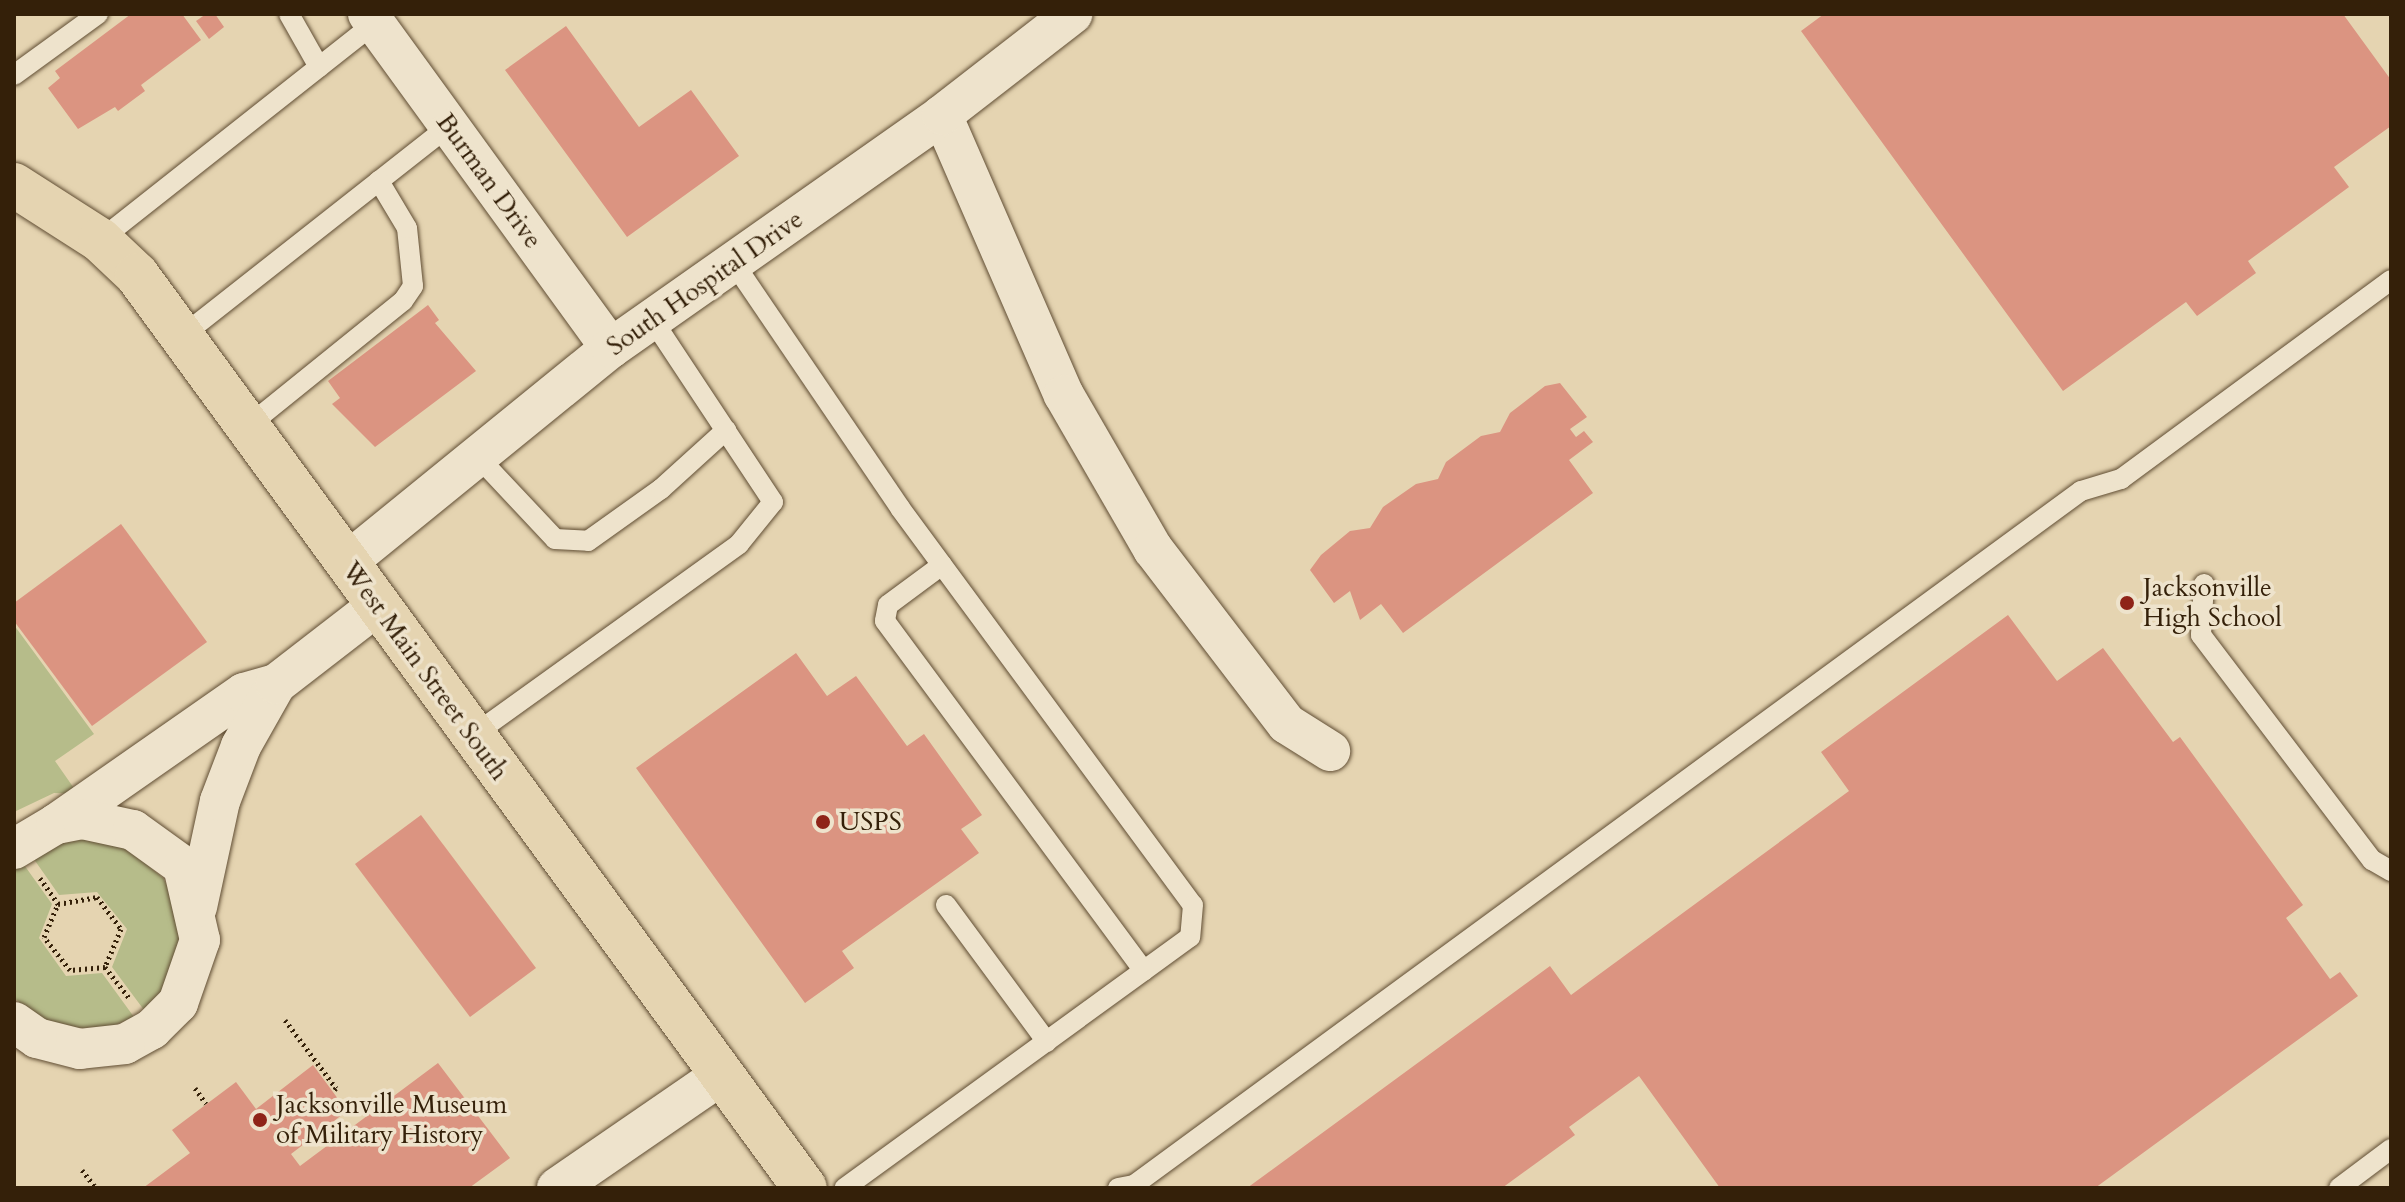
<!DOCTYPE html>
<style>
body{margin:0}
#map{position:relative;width:2405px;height:1202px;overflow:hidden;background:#e5d4b1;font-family:Cardo,serif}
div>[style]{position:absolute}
.green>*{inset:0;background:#b6bc8a}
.building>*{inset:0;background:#db9481}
.path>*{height:5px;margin-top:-2.5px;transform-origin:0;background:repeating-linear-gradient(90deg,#342009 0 2px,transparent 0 6px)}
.roads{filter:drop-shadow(0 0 2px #604d33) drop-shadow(0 0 2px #604d33)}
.service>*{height:20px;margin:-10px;padding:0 10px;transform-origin:10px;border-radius:10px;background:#eee3cc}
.minor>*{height:40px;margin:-20px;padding:0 20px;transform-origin:20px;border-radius:20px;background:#eee3cc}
.primary>*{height:44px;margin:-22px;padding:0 22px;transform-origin:22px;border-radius:22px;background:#e5d4b1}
.dots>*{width:22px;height:22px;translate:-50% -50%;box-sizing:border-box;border:4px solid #eee3cc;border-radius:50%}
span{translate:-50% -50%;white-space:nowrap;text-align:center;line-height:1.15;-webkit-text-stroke:7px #eee3cc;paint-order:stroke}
.street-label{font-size:26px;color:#342009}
.poi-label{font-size:26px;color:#342009}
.left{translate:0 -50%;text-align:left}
.frame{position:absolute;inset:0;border:16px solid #342009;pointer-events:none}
</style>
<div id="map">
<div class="green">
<div style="clip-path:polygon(14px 625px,94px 734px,55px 761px,78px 794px,54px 793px,14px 812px)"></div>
<div style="clip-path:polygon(73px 838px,124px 846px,163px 878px,174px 898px,180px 943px,166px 986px,144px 1010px,112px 967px,127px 929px,97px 892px,59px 895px,31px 855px)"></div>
<div style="clip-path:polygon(22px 862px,52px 904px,39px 938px,66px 976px,102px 973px,134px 1017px,113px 1026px,68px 1029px,46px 1022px,14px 998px,14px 870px)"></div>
</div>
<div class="building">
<div style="clip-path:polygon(131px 14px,182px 14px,201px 40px,141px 85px,145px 91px,118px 111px,115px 107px,78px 129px,48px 88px,60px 78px,55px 71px)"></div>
<div style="clip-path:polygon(206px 14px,215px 14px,224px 27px,209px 39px,196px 21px)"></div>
<div style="clip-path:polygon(1824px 14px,2343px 14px,2391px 80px,2391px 126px,2334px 167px,2349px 187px,2248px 261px,2256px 273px,2197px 316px,2186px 302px,2063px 391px,1801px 31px)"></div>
<div style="clip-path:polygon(566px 26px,639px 127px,691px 90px,739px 156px,627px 237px,505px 70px)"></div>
<div style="clip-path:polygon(428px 305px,439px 320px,435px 323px,476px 371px,375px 447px,332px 404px,340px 398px,328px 381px)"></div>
<div style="clip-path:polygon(1560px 383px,1587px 417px,1570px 429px,1576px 437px,1584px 431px,1593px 442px,1569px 460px,1593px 493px,1403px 633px,1381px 604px,1360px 620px,1350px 591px,1334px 603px,1310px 570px,1321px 555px,1350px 531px,1370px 528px,1383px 507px,1416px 484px,1438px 479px,1446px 462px,1481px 436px,1500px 432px,1510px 413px,1545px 386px)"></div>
<div style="clip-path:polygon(121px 524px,207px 642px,92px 726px,14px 621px,14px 603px)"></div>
<div style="clip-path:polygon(2008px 615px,2057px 681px,2103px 648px,2173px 742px,2180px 737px,2303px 905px,2286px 918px,2330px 979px,2340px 972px,2358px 996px,2095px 1188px,1720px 1188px,1639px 1076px,1569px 1127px,1575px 1135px,1502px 1188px,1247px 1188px,1550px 966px,1571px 995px,1849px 791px,1821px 752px)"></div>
<div style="clip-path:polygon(796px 653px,827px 696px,856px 676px,907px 746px,924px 734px,982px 815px,961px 829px,979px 853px,842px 951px,854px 968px,805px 1003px,636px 768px)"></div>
<div style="clip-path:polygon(421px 815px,536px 968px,470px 1017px,355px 864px)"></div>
<div style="clip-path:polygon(438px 1063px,510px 1158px,469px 1188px,143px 1188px,190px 1153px,172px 1130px,236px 1082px,256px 1109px,313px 1065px,347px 1111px,291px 1154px,300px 1166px)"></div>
</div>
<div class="path">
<div style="left:40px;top:878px;width:32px;rotate:55deg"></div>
<div style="left:97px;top:897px;width:40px;rotate:53deg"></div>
<div style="left:121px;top:929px;width:41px;rotate:112.8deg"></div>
<div style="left:105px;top:967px;width:35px;rotate:175deg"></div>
<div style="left:70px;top:970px;width:42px;rotate:-128.2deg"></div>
<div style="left:44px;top:937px;width:36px;rotate:-67deg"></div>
<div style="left:58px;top:904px;width:40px;rotate:-10deg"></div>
<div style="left:105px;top:967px;width:39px;rotate:52deg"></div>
<div style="left:285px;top:1020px;width:85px;rotate:53.1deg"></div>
<div style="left:336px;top:1088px;width:4px;rotate:135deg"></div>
<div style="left:195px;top:1088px;width:19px;rotate:55deg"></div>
<div style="left:82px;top:1170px;width:23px;rotate:52deg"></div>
</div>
<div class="roads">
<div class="service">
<div style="left:289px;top:14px;width:61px;rotate:60.5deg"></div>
<div style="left:14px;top:75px;width:104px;rotate:-36deg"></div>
<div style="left:100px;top:240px;width:350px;rotate:-38.3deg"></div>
<div style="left:733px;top:262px;width:297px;rotate:55.8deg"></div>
<div style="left:900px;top:508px;width:493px;rotate:53.6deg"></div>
<div style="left:1193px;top:905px;width:32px;rotate:95deg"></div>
<div style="left:1190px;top:937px;width:427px;rotate:144deg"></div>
<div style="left:182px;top:336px;width:340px;rotate:-38.2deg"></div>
<div style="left:248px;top:426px;width:199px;rotate:-38.9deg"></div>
<div style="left:403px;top:301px;width:18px;rotate:-56deg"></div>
<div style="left:413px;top:286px;width:58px;rotate:-95.9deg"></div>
<div style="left:407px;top:228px;width:55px;rotate:-120.8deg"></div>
<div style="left:479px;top:458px;width:111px;rotate:46.8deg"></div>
<div style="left:555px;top:539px;width:33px;rotate:3deg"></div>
<div style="left:588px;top:541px;width:90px;rotate:-35.5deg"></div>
<div style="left:661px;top:489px;width:88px;rotate:-42.2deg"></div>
<div style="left:942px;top:565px;width:67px;rotate:143.5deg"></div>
<div style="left:888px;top:605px;width:16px;rotate:101deg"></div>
<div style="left:885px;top:621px;width:435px;rotate:53.5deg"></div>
<div style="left:2204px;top:584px;width:51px;rotate:93.4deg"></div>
<div style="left:2201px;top:635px;width:283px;rotate:52.8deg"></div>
<div style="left:2372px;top:860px;width:22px;rotate:30deg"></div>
<div style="left:472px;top:736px;width:329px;rotate:-35.7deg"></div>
<div style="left:739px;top:544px;width:54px;rotate:-51deg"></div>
<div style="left:773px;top:502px;width:219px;rotate:-123.5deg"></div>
<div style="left:946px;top:905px;width:170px;rotate:53.6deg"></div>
<div style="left:1118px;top:1188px;width:16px;rotate:-11deg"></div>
<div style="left:1134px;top:1185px;width:1174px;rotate:-36.24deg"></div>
<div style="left:2081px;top:491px;width:42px;rotate:-16.7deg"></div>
<div style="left:2121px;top:479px;width:335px;rotate:-36.4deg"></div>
<div style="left:2339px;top:1188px;width:65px;rotate:-36.9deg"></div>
</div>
<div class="minor">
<div style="left:368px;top:14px;width:413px;rotate:54deg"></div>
<div style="left:942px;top:115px;width:305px;rotate:66.5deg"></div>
<div style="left:1064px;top:395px;width:178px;rotate:60deg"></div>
<div style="left:1153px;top:549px;width:220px;rotate:52.6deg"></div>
<div style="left:1287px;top:724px;width:51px;rotate:32.1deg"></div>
<div style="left:346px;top:563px;width:341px;rotate:-39.1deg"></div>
<div style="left:611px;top:348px;width:405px;rotate:-35.1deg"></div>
<div style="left:942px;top:115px;width:165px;rotate:-37.8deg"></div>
<div style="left:56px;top:824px;width:229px;rotate:-34.9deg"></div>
<div style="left:244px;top:693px;width:33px;rotate:-16deg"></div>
<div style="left:14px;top:849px;width:49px;rotate:-30.8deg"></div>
<div style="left:56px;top:824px;width:26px;rotate:-11deg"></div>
<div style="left:82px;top:819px;width:52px;rotate:12.2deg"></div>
<div style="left:133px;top:830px;width:62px;rotate:35.8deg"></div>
<div style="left:183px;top:866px;width:76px;rotate:77.1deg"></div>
<div style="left:200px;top:940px;width:67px;rotate:109.2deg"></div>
<div style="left:178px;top:1003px;width:37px;rotate:135deg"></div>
<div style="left:152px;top:1029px;width:31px;rotate:151deg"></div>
<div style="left:125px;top:1044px;width:45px;rotate:173.7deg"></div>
<div style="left:80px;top:1049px;width:44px;rotate:-165.7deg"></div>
<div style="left:37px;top:1038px;width:28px;rotate:-145deg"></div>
<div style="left:197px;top:907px;width:108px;rotate:-77.8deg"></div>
<div style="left:220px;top:801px;width:59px;rotate:-69.1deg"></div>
<div style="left:241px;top:746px;width:71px;rotate:-60.6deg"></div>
<div style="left:276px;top:684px;width:128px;rotate:-37.7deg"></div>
<div style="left:557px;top:1188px;width:201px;rotate:-34.5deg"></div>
</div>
<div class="primary">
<div style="left:14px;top:185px;width:102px;rotate:32.6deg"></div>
<div style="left:100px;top:240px;width:51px;rotate:43.4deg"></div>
<div style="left:137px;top:275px;width:1131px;rotate:53.81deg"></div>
</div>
</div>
<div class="dots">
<div style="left:2127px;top:603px;background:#8f2418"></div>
<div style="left:823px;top:822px;background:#8f2418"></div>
<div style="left:260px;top:1120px;background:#8f2418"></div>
</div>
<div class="street-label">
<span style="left:489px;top:181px;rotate:54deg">Burman Drive</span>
<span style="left:705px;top:283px;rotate:-35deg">South Hospital Drive</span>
<span style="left:425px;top:671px;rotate:54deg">West Main Street South</span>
</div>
<div class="poi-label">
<span class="left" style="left:2143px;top:603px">Jacksonville<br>High School</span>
<span class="left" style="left:839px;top:822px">USPS</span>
<span class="left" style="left:276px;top:1120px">Jacksonville Museum<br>of Military History</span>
</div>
<div class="frame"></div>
</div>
